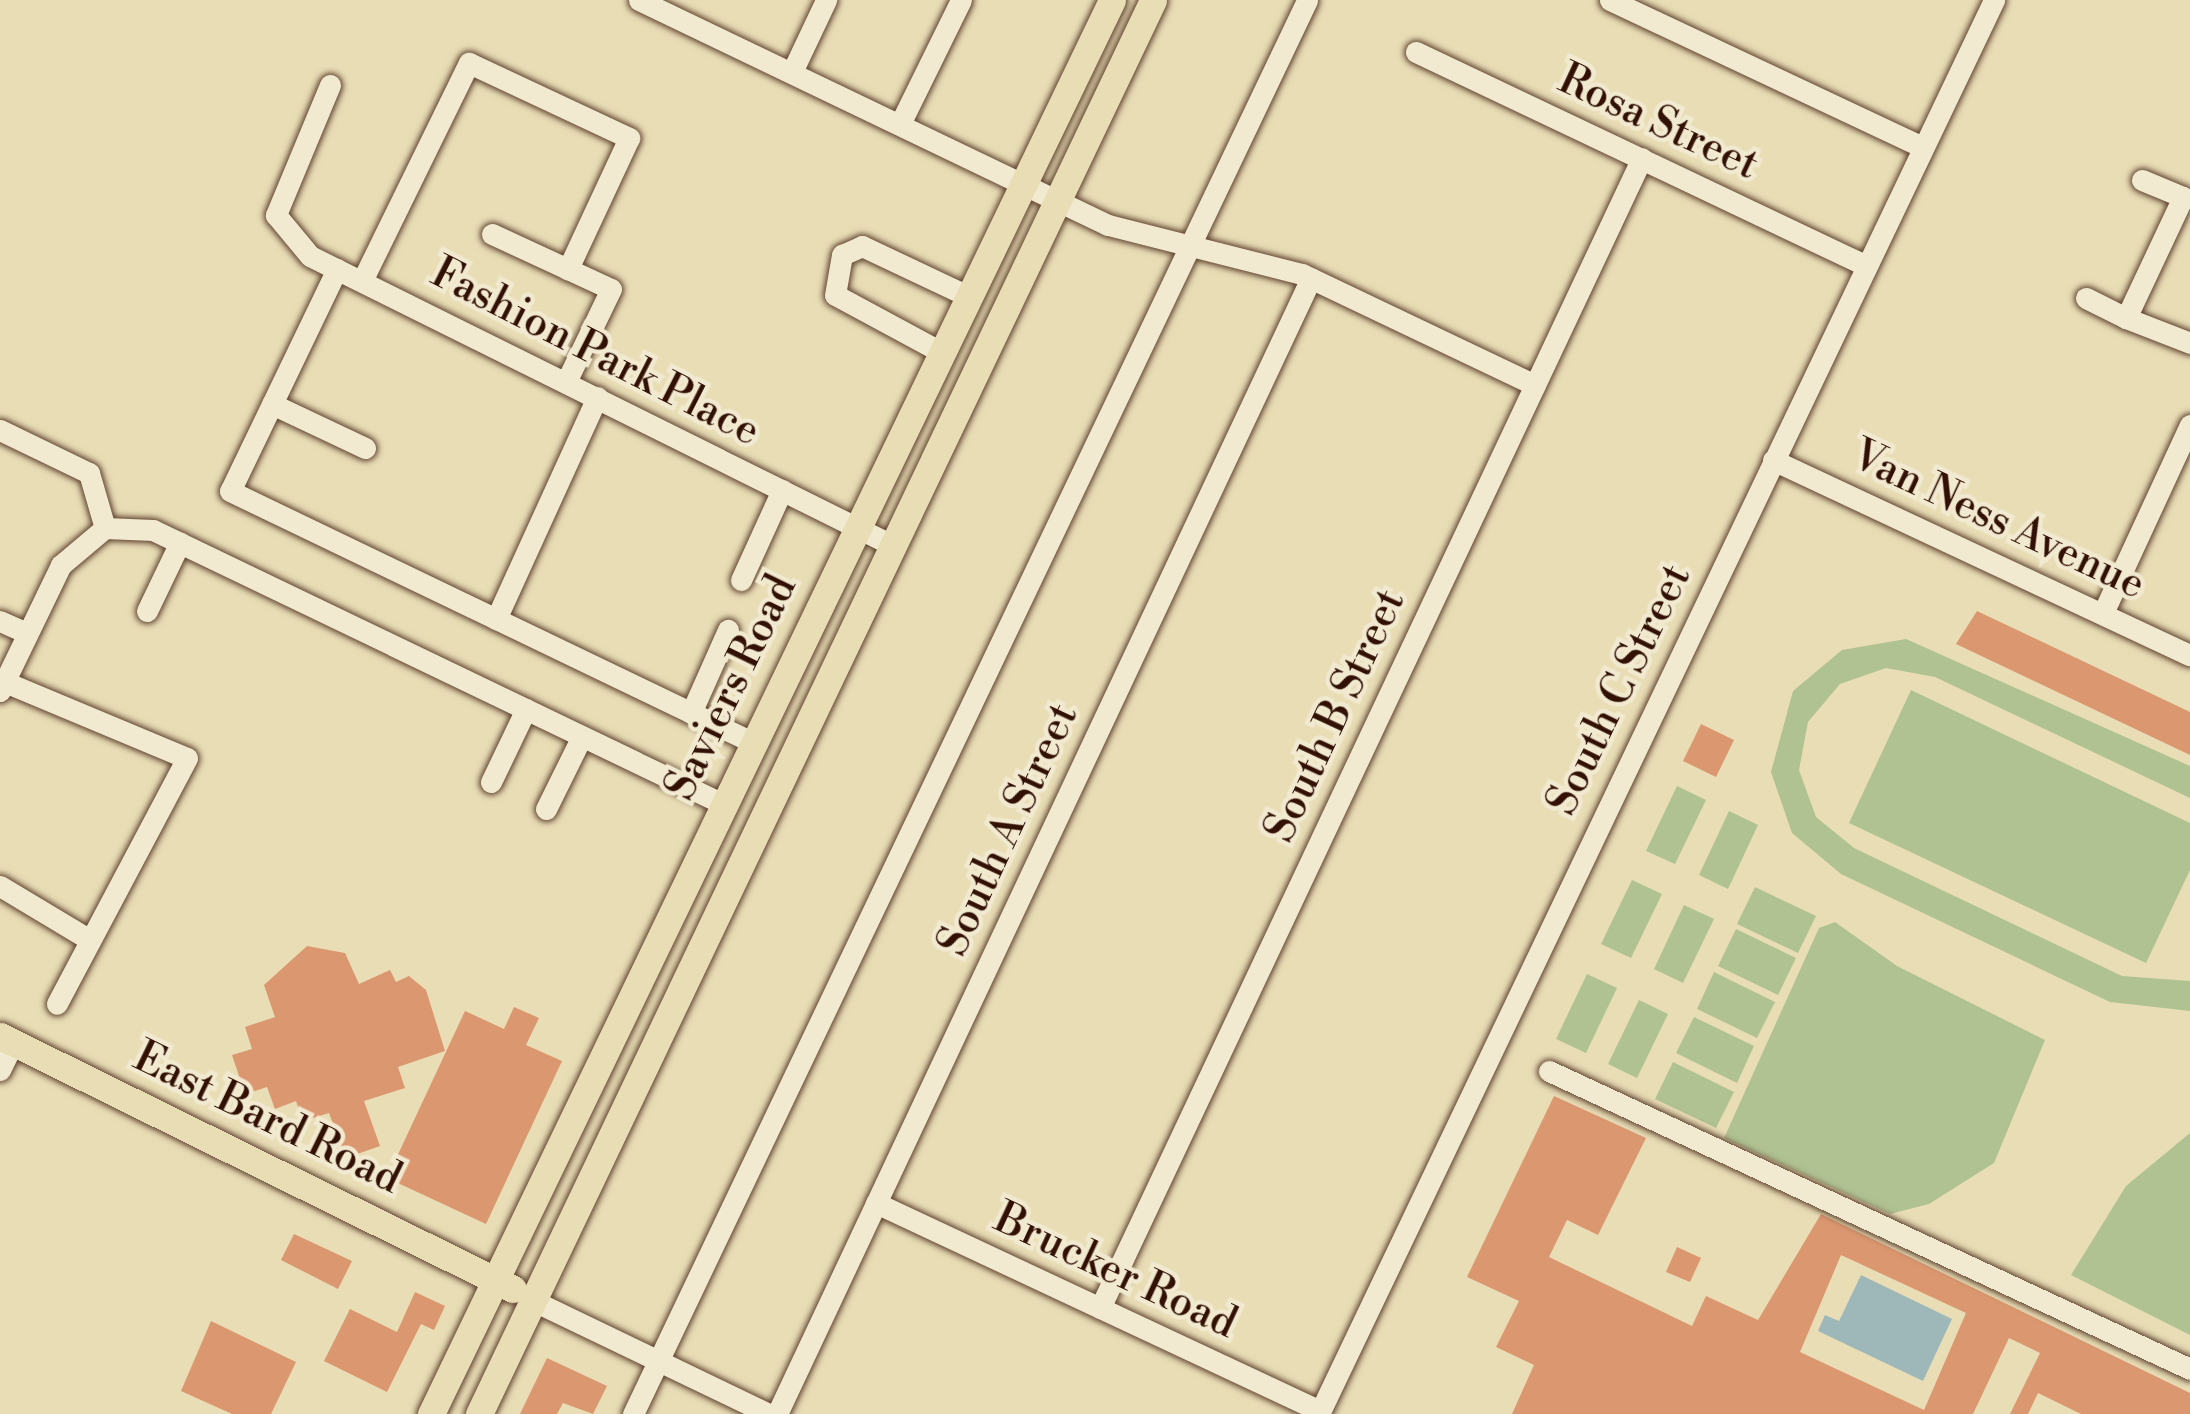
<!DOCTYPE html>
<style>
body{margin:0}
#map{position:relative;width:2190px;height:1414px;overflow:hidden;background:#e9ddb6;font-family:"Libre Bodoni",serif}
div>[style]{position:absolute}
.green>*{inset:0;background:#b0c292}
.water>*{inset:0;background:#9eb8ba}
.building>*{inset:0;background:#db9770}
.roads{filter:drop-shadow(0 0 3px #604430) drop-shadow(0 0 3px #604430)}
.minor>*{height:21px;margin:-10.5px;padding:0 10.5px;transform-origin:10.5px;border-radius:10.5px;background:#f1e9d0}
.major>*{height:27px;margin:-13.5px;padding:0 13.5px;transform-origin:13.5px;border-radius:13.5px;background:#e9ddb6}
span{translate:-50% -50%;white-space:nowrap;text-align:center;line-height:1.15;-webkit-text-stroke:9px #f1e9d0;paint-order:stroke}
.street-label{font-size:42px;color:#321104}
</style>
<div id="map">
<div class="green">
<div style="clip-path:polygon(1906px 639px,2190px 766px,2190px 798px,1935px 677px,1886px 668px,1840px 684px,1808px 722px,1799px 770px,1816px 817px,1854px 848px,2122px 976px,2190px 981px,2190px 1011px,2110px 1002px,1841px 874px,1792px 833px,1771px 772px,1793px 691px,1842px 650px)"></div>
<div style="clip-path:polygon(1911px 690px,2190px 823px,2190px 870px,2146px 963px,1849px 823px)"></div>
<div style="clip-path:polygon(1677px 786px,1706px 800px,1675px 864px,1646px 851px)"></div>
<div style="clip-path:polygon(1729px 811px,1758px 825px,1728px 889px,1699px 875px)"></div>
<div style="clip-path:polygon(1632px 880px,1662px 894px,1631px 958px,1601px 944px)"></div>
<div style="clip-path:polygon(1755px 887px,1816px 916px,1798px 953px,1737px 924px)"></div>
<div style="clip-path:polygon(1684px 905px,1714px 919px,1683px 983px,1654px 969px)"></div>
<div style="clip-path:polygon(1835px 922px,1897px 966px,2045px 1040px,1994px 1163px,1929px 1204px,1890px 1214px,1724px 1138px,1819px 928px)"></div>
<div style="clip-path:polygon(1736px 929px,1796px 958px,1778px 995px,1718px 966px)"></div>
<div style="clip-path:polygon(1714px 972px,1775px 1002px,1757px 1038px,1697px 1009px)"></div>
<div style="clip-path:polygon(1587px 974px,1617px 988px,1586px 1053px,1556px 1039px)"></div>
<div style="clip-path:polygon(1639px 1000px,1668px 1014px,1637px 1078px,1608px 1064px)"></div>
<div style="clip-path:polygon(1694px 1017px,1754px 1046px,1737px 1083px,1676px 1053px)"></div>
<div style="clip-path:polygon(1673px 1062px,1734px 1092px,1716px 1128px,1655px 1099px)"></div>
<div style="clip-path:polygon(2190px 1133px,2190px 1335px,2071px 1275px,2126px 1186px)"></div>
</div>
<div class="water">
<div style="clip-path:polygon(1861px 1275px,1952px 1319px,1923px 1381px,1818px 1331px,1825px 1315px,1839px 1321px)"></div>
</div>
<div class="building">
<div style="clip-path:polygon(1977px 611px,2190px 712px,2190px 755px,1956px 644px)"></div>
<div style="clip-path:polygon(1701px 724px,1734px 740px,1716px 777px,1683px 761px)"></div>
<div style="clip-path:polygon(307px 946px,345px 953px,359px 984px,390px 970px,396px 982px,409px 976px,426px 990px,445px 1051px,398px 1067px,405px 1088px,364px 1101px,380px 1146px,346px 1158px,329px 1113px,303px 1121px,296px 1101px,275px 1109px,267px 1087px,245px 1094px,232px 1055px,252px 1049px,245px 1027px,275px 1017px,264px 985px)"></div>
<div style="clip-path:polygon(514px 1007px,539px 1018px,526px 1045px,562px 1061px,486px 1224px,387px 1178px,465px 1011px,504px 1029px)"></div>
<div style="clip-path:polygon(evenodd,1554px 1096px,1646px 1138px,1598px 1235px,1567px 1220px,1549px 1257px,1692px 1326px,1706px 1296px,1758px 1320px,1821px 1214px,2190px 1393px,2190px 1414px,2081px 1414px,2038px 1393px,2028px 1414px,2010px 1414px,2040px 1353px,2009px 1338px,1973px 1414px,1512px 1414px,1534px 1365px,1496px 1347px,1519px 1301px,1467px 1277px,1554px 1096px,1841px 1255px,1966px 1313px,1924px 1410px,1800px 1352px,1841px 1255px)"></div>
<div style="clip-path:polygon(294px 1234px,352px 1261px,338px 1289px,281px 1260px)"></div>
<div style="clip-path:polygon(1677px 1247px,1701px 1258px,1690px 1282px,1666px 1272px)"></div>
<div style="clip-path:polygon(415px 1292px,445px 1306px,434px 1330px,421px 1324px,387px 1392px,324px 1361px,350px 1309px,397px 1332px)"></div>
<div style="clip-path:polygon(211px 1321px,296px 1362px,271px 1414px,232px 1414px,181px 1391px)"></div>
<div style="clip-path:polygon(547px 1358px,607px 1386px,593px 1414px,563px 1403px,557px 1414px,520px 1414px)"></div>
</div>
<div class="roads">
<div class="minor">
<div style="left:639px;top:0;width:520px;rotate:25.63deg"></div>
<div style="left:1108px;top:225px;width:200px;rotate:14.2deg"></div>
<div style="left:1302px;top:274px;width:258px;rotate:25.5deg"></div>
<div style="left:1610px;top:0;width:346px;rotate:25.2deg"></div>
<div style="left:1416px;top:52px;width:498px;rotate:25.4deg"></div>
<div style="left:792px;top:72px;width:80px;rotate:-64.7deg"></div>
<div style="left:330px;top:85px;width:141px;rotate:112.6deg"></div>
<div style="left:276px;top:215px;width:53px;rotate:50.3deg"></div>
<div style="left:310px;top:256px;width:650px;rotate:26.41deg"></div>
<div style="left:900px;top:124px;width:138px;rotate:-63.8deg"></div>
<div style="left:2142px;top:180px;width:44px;rotate:22.5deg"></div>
<div style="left:2183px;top:197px;width:134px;rotate:115.2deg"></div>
<div style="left:2126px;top:318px;width:69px;rotate:21.3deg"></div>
<div style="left:492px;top:234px;width:131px;rotate:24.8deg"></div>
<div style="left:611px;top:289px;width:103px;rotate:115.8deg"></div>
<div style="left:337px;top:269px;width:246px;rotate:115.7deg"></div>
<div style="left:230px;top:491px;width:577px;rotate:25.68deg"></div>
<div style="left:362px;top:281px;width:243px;rotate:-63.9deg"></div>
<div style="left:469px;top:63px;width:177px;rotate:25.1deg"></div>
<div style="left:629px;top:138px;width:145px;rotate:115deg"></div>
<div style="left:2086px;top:298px;width:45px;rotate:26.6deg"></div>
<div style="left:941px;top:352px;width:120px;rotate:-151.7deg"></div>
<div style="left:835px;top:295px;width:41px;rotate:-80.1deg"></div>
<div style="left:842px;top:255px;width:22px;rotate:-24deg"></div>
<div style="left:862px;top:246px;width:117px;rotate:25.3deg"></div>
<div style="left:272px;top:404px;width:103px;rotate:25.3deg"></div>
<div style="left:0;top:430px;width:99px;rotate:25.8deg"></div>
<div style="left:89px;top:473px;width:57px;rotate:73.8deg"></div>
<div style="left:1773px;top:460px;width:460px;rotate:25.1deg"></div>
<div style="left:105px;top:528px;width:48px;rotate:2.4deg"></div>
<div style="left:153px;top:530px;width:630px;rotate:25.67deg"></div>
<div style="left:741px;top:580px;width:99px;rotate:-65.5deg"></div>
<div style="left:147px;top:611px;width:76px;rotate:-64.4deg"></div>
<div style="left:2103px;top:613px;width:207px;rotate:-65.2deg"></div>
<div style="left:496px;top:619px;width:244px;rotate:-65.5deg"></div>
<div style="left:0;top:621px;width:30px;rotate:24deg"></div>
<div style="left:5px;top:682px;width:197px;rotate:22.7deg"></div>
<div style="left:187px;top:758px;width:278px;rotate:117.9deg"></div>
<div style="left:0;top:691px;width:140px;rotate:-64.2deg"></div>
<div style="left:61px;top:565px;width:57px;rotate:-40.1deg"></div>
<div style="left:691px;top:713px;width:91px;rotate:-66deg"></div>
<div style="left:491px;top:782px;width:81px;rotate:-64.4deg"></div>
<div style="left:546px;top:809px;width:81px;rotate:-63.7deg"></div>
<div style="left:0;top:886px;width:105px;rotate:31deg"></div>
<div style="left:0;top:1070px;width:30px;rotate:-64deg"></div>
<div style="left:1549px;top:1071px;width:707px;rotate:24.93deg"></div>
<div style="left:876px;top:1203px;width:490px;rotate:25.1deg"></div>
<div style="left:532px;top:1300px;width:263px;rotate:25.7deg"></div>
<div style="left:1100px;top:1308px;width:1271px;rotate:-64.77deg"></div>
<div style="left:633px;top:1414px;width:1566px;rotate:-64.51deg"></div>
<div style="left:777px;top:1414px;width:1255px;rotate:-64.82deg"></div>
<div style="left:1319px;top:1414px;width:1567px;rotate:-64.48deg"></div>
</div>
<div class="major">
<div style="left:0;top:1036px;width:572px;rotate:26.25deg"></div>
<div style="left:431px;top:1414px;width:1569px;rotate:-64.28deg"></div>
<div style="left:479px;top:1414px;width:1566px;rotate:-64.51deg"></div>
</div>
</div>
<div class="street-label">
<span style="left:1658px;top:123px;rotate:25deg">Rosa Street</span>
<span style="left:595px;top:353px;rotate:27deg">Fashion Park Place</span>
<span style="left:1998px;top:521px;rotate:25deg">Van Ness Avenue</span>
<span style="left:732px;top:688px;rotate:-64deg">Saviers Road</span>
<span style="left:1620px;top:690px;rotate:-64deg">South C Street</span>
<span style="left:1336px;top:716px;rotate:-65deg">South B Street</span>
<span style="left:1009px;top:830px;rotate:-65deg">South A Street</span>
<span style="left:267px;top:1119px;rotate:26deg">East Bard Road</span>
<span style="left:1115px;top:1272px;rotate:25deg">Brucker Road</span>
</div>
</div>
